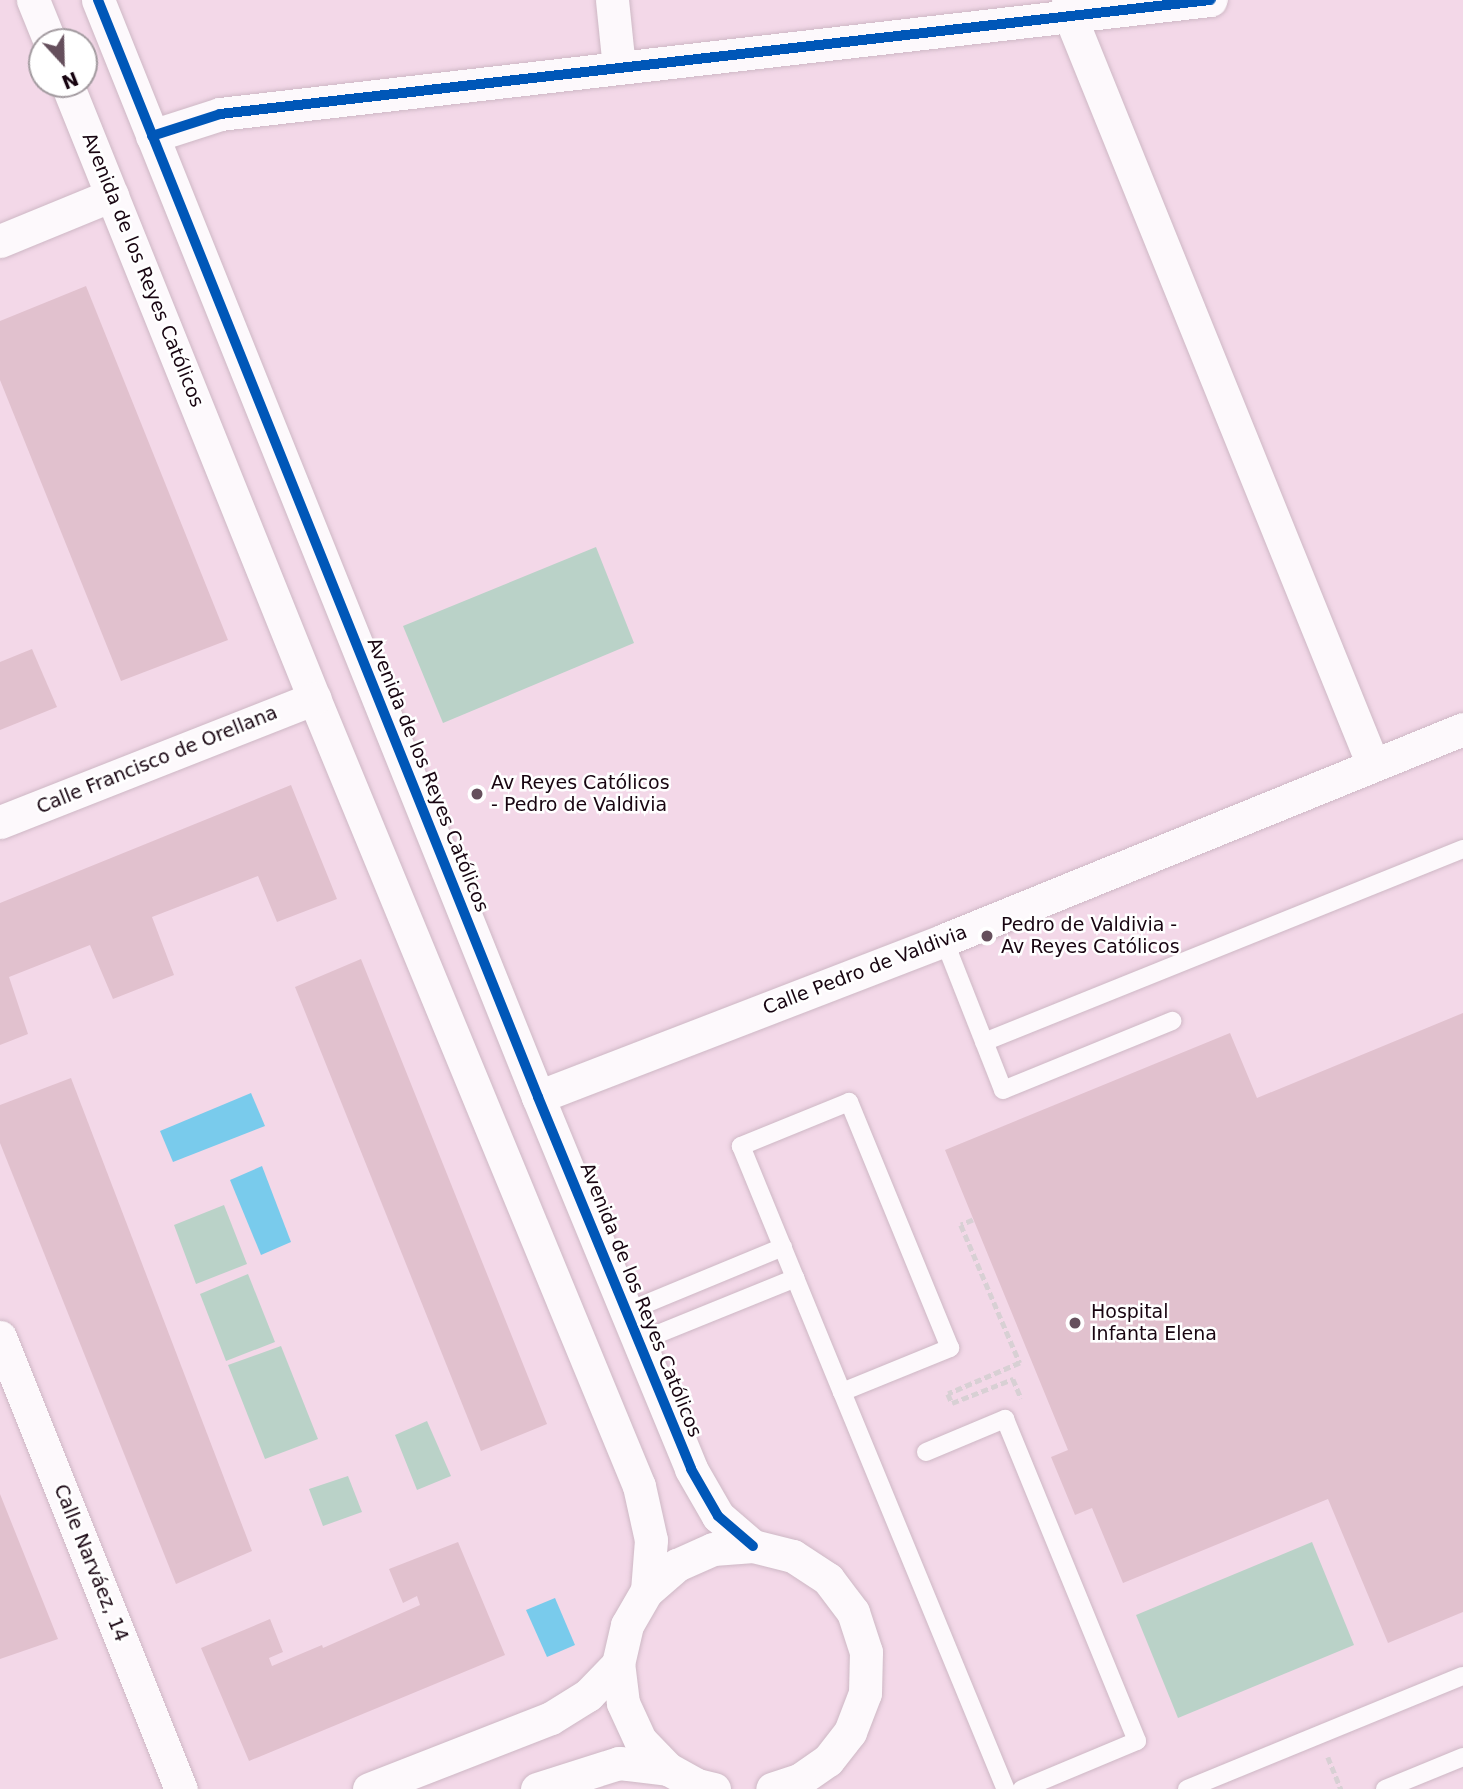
<!DOCTYPE html>
<meta charset="utf-8">
<style>
body{margin:0}
#map{position:relative;width:1463px;height:1789px;overflow:hidden;background:#f3d8e8;font-family:"DejaVu Sans",sans-serif}
div>[style]{position:absolute}
.green>*{inset:0;background:#bad2c8}
.water>*{inset:0;background:#79cbec}
.building>*{inset:0;background:#e1c1ce}
.path>*{height:4.5px;margin-top:-2.25px;transform-origin:0;background:repeating-linear-gradient(90deg,#d8d0d4 0 7px,transparent 0 10.5px)}
.roads{filter:drop-shadow(0 0 2px #ceb8c5) drop-shadow(0 0 2px #ceb8c5)}
.service>*{height:18px;margin:-9px;padding:0 9px;transform-origin:9px;border-radius:9px;background:#fdf9fc}
.minor>*{height:33px;margin:-16.5px;padding:0 16.5px;transform-origin:16.5px;border-radius:16.5px;background:#fdf9fc}
.cycleway>*{height:10px;margin:-5px;padding:0 5px;transform-origin:5px;border-radius:5px;background:#0057b8}
.dots>*{width:19px;height:19px;translate:-50% -50%;box-sizing:border-box;border:4px solid #fff;border-radius:50%}
span{translate:-50% -50%;white-space:nowrap;text-align:center;line-height:1.15;-webkit-text-stroke:5px #fff;paint-order:stroke}
.street-label{font-size:19px;color:#180511}
.poi-label{font-size:19px;color:#180511}
.left{translate:0 -50%;text-align:left}
.north{position:absolute;left:28px;top:28px;width:70px;height:70px;box-sizing:border-box;background:#fff;border:2px solid #a39ba0;border-radius:50%;rotate:158deg;font-size:19px;font-weight:700;line-height:28px;text-align:center;color:#180511}
.north::after{content:'';display:block;margin:auto;width:24px;height:32px;background:#654f5c;clip-path:polygon(50% 0,100% 100%,50% 72%,0 100%)}
</style>
<div id="map">
<div class="green">
<div style="clip-path:polygon(596px 547px,634px 643px,443px 723px,403px 626px)"></div>
<div style="clip-path:polygon(224px 1205px,247px 1264px,196px 1284px,174px 1225px)"></div>
<div style="clip-path:polygon(248px 1274px,275px 1342px,226px 1361px,200px 1294px)"></div>
<div style="clip-path:polygon(281px 1346px,318px 1439px,265px 1459px,228px 1365px)"></div>
<div style="clip-path:polygon(427px 1421px,451px 1476px,417px 1490px,395px 1435px)"></div>
<div style="clip-path:polygon(348px 1476px,362px 1512px,323px 1526px,309px 1489px)"></div>
<div style="clip-path:polygon(1312px 1542px,1354px 1645px,1178px 1718px,1136px 1615px)"></div>
</div>
<div class="water">
<div style="clip-path:polygon(251px 1093px,265px 1126px,173px 1162px,160px 1131px)"></div>
<div style="clip-path:polygon(262px 1166px,291px 1242px,261px 1255px,230px 1180px)"></div>
<div style="clip-path:polygon(555px 1598px,575px 1645px,547px 1657px,526px 1610px)"></div>
</div>
<div class="building">
<div style="clip-path:polygon(86px 286px,228px 640px,121px 681px,0 380px,0 321px)"></div>
<div style="clip-path:polygon(32px 649px,57px 707px,0 730px,0 662px)"></div>
<div style="clip-path:polygon(291px 785px,337px 899px,277px 922px,258px 876px,152px 917px,174px 975px,113px 999px,90px 945px,9px 977px,28px 1034px,0 1045px,0 903px)"></div>
<div style="clip-path:polygon(361px 959px,547px 1424px,481px 1451px,295px 987px)"></div>
<div style="clip-path:polygon(1463px 1013px,1463px 1612px,1388px 1643px,1328px 1499px,1123px 1583px,1092px 1508px,1075px 1515px,1051px 1457px,1068px 1450px,945px 1150px,1230px 1033px,1257px 1098px)"></div>
<div style="clip-path:polygon(71px 1078px,252px 1551px,176px 1584px,0 1143px,0 1105px)"></div>
<div style="clip-path:polygon(0 1494px,58px 1639px,0 1659px)"></div>
<div style="clip-path:polygon(458px 1542px,505px 1655px,249px 1761px,201px 1648px,270px 1619px,283px 1652px,269px 1658px,272px 1666px,322px 1645px,323px 1648px,420px 1605px,417px 1596px,403px 1603px,389px 1569px)"></div>
</div>
<div class="path">
<div style="left:973px;top:1220px;width:13px;rotate:157deg"></div>
<div style="left:961px;top:1225px;width:150px;rotate:66.9deg"></div>
<div style="left:1020px;top:1363px;width:78px;rotate:156.7deg"></div>
<div style="left:948px;top:1394px;width:10px;rotate:66deg"></div>
<div style="left:952px;top:1403px;width:66px;rotate:-21.5deg"></div>
<div style="left:1013px;top:1379px;width:21px;rotate:67deg"></div>
<div style="left:1328px;top:1757px;width:35px;rotate:68deg"></div>
</div>
<div class="roads">
<div class="service">
<div style="left:944px;top:940px;width:161px;rotate:68.5deg"></div>
<div style="left:1003px;top:1090px;width:183px;rotate:-22.2deg"></div>
<div style="left:984px;top:1042px;width:516px;rotate:-21.95deg"></div>
<div style="left:626px;top:1312px;width:170px;rotate:-22.5deg"></div>
<div style="left:638px;top:1342px;width:170px;rotate:-22.1deg"></div>
<div style="left:842px;top:1392px;width:117px;rotate:-22.2deg"></div>
<div style="left:950px;top:1348px;width:266px;rotate:-112.3deg"></div>
<div style="left:849px;top:1102px;width:117px;rotate:157.8deg"></div>
<div style="left:741px;top:1146px;width:266px;rotate:67.7deg"></div>
<div style="left:842px;top:1392px;width:430px;rotate:67.6deg"></div>
<div style="left:926px;top:1452px;width:86px;rotate:-22.7deg"></div>
<div style="left:1005px;top:1419px;width:348px;rotate:67.7deg"></div>
<div style="left:1137px;top:1741px;width:125px;rotate:157.3deg"></div>
<div style="left:1187px;top:1789px;width:298px;rotate:-22.3deg"></div>
<div style="left:1385px;top:1789px;width:84px;rotate:-22.3deg"></div>
</div>
<div class="minor">
<div style="left:33px;top:0;width:45px;rotate:68deg"></div>
<div style="left:98px;top:0;width:1182px;rotate:68.14deg"></div>
<div style="left:538px;top:1097px;width:402px;rotate:67.6deg"></div>
<div style="left:691px;top:1469px;width:54px;rotate:60.1deg"></div>
<div style="left:718px;top:1516px;width:46px;rotate:40.6deg"></div>
<div style="left:612px;top:0;width:68px;rotate:84.1deg"></div>
<div style="left:1068px;top:0;width:16px;rotate:83deg"></div>
<div style="left:1070px;top:16px;width:808px;rotate:67.97deg"></div>
<div style="left:67px;top:84px;width:662px;rotate:68.09deg"></div>
<div style="left:314px;top:698px;width:852px;rotate:67.59deg"></div>
<div style="left:639px;top:1486px;width:55px;rotate:77.5deg"></div>
<div style="left:651px;top:1540px;width:51px;rotate:94.5deg"></div>
<div style="left:152px;top:136px;width:71px;rotate:-17.9deg"></div>
<div style="left:220px;top:114px;width:997px;rotate:-6.57deg"></div>
<div style="left:0;top:241px;width:121px;rotate:-22.3deg"></div>
<div style="left:0;top:822px;width:338px;rotate:-21.5deg"></div>
<div style="left:538px;top:1097px;width:435px;rotate:-21.1deg"></div>
<div style="left:944px;top:940px;width:560px;rotate:-22.12deg"></div>
<div style="left:0;top:1337px;width:487px;rotate:68.2deg"></div>
<div style="left:369px;top:1789px;width:195px;rotate:-21.3deg"></div>
<div style="left:551px;top:1718px;width:44px;rotate:-31.9deg"></div>
<div style="left:588px;top:1695px;width:43px;rotate:-45.9deg"></div>
<div style="left:537px;top:1789px;width:86px;rotate:-17.6deg"></div>
<div style="left:619px;top:1763px;width:49px;rotate:7deg"></div>
<div style="left:714px;top:1789px;width:17px;rotate:-167deg"></div>
<div style="left:697px;top:1785px;width:33px;rotate:-151deg"></div>
<div style="left:668px;top:1769px;width:40px;rotate:-134deg"></div>
<div style="left:640px;top:1740px;width:41px;rotate:-114.7deg"></div>
<div style="left:623px;top:1703px;width:39px;rotate:-97deg"></div>
<div style="left:618px;top:1664px;width:40px;rotate:-77deg"></div>
<div style="left:627px;top:1625px;width:39px;rotate:-60deg"></div>
<div style="left:647px;top:1591px;width:40px;rotate:-41deg"></div>
<div style="left:677px;top:1565px;width:39px;rotate:-24deg"></div>
<div style="left:713px;top:1549px;width:40px;rotate:-4.3deg"></div>
<div style="left:753px;top:1546px;width:41px;rotate:14deg"></div>
<div style="left:793px;top:1556px;width:42px;rotate:33.3deg"></div>
<div style="left:828px;top:1579px;width:41px;rotate:52.9deg"></div>
<div style="left:853px;top:1612px;width:42px;rotate:72deg"></div>
<div style="left:866px;top:1652px;width:41px;rotate:91.4deg"></div>
<div style="left:865px;top:1693px;width:42px;rotate:111deg"></div>
<div style="left:850px;top:1732px;width:36px;rotate:128deg"></div>
<div style="left:828px;top:1760px;width:35px;rotate:145deg"></div>
<div style="left:799px;top:1780px;width:28px;rotate:162deg"></div>
</div>
</div>
<div class="cycleway">
<div style="left:98px;top:0;width:1182px;rotate:68.14deg"></div>
<div style="left:538px;top:1097px;width:402px;rotate:67.6deg"></div>
<div style="left:691px;top:1469px;width:54px;rotate:60.1deg"></div>
<div style="left:718px;top:1516px;width:46px;rotate:40.6deg"></div>
<div style="left:152px;top:136px;width:71px;rotate:-17.9deg"></div>
<div style="left:220px;top:114px;width:997px;rotate:-6.57deg"></div>
</div>
<div class="dots">
<div style="left:477px;top:794px;background:#654f5c"></div>
<div style="left:987px;top:936px;background:#654f5c"></div>
<div style="left:1075px;top:1323px;background:#654f5c"></div>
</div>
<div class="street-label">
<span style="left:143px;top:270px;rotate:68deg">Avenida de los Reyes Católicos</span>
<span style="left:157px;top:760px;rotate:-22deg">Calle Francisco de Orellana</span>
<span style="left:428px;top:775px;rotate:68deg">Avenida de los Reyes Católicos</span>
<span style="left:865px;top:970px;rotate:-21deg">Calle Pedro de Valdivia</span>
<span style="left:641px;top:1300px;rotate:68deg">Avenida de los Reyes Católicos</span>
<span style="left:91px;top:1563px;rotate:68deg">Calle Narváez, 14</span>
</div>
<div class="poi-label">
<span class="left" style="left:491px;top:794px">Av Reyes Católicos<br>- Pedro de Valdivia</span>
<span class="left" style="left:1001px;top:936px">Pedro de Valdivia -<br>Av Reyes Católicos</span>
<span class="left" style="left:1091px;top:1323px">Hospital<br>Infanta Elena</span>
</div>
<div class="north">N</div>
</div>
